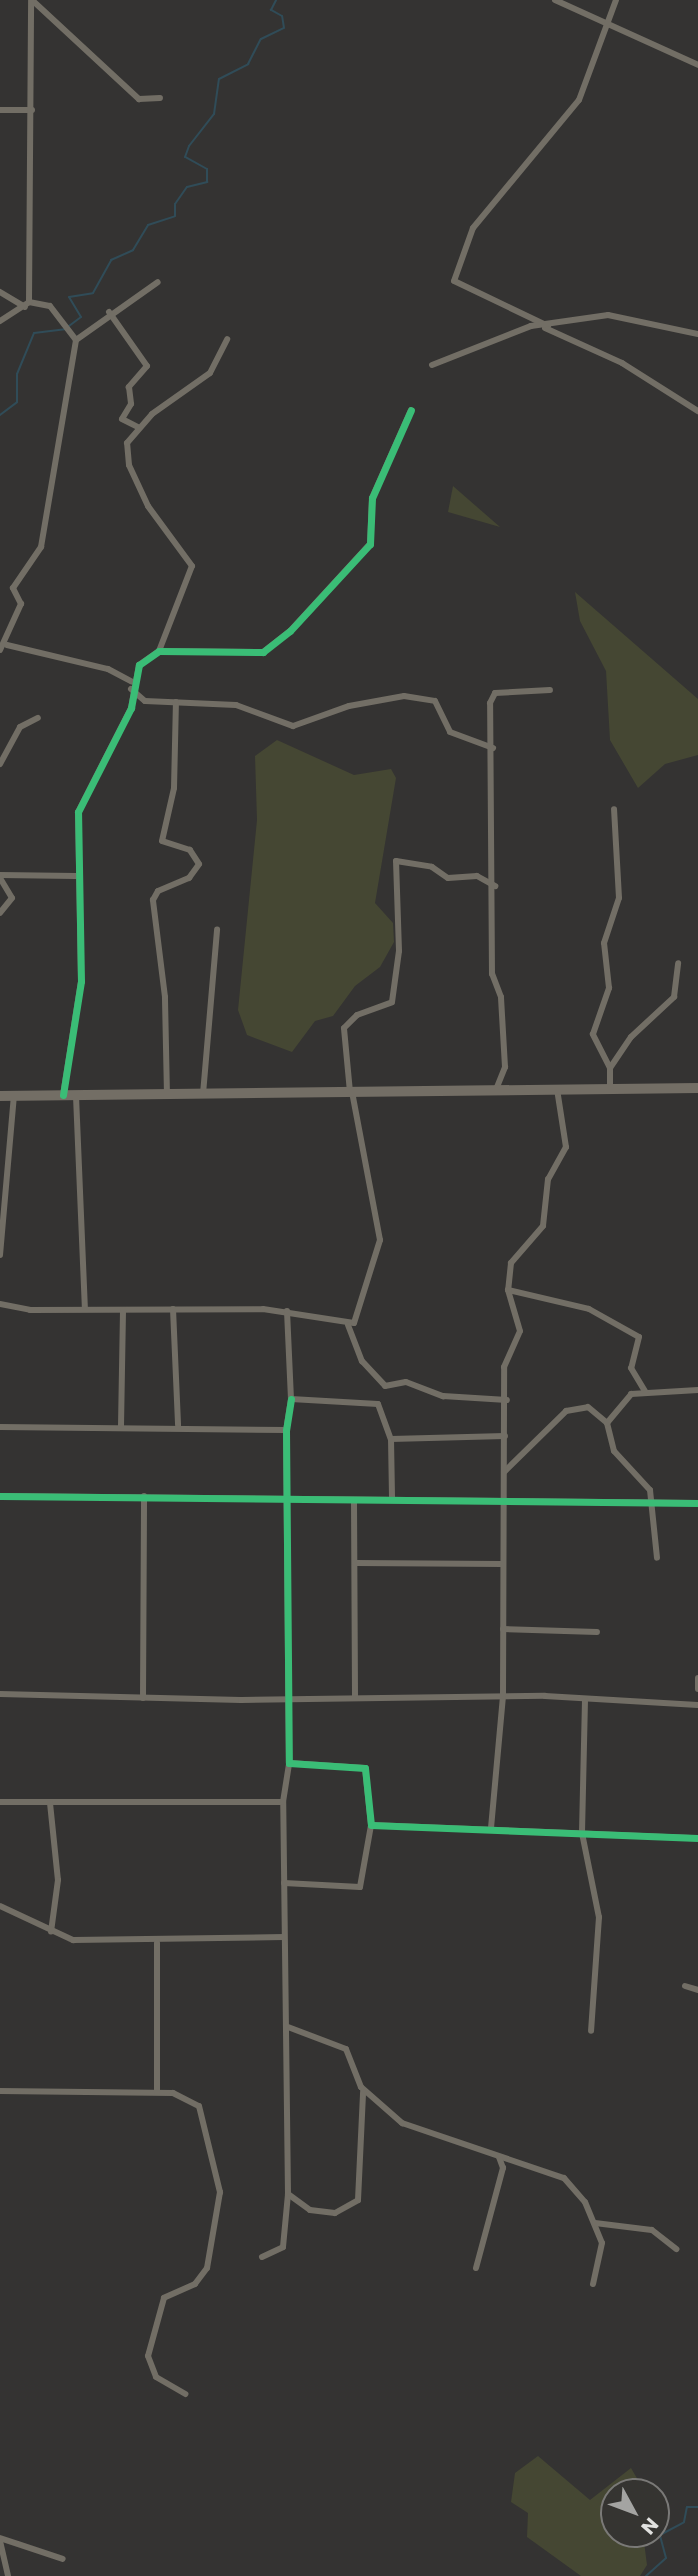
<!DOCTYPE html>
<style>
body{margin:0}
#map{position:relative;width:698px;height:2576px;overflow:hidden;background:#343332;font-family:Poppins,sans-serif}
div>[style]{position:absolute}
.green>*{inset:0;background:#454733}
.stream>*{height:2px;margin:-1px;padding:0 1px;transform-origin:1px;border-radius:1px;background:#304c58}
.minor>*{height:6px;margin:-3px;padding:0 3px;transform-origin:3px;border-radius:3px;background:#726e65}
.primary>*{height:10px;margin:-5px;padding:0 5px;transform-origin:5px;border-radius:5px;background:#736e65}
.cycleway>*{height:7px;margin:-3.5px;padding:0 3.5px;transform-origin:3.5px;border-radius:3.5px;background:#3abd76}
span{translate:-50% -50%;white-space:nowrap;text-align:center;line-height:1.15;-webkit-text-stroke:5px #353431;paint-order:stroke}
.north{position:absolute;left:600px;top:2478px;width:70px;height:70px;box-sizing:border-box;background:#353431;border:2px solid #7a7977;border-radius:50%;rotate:131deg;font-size:19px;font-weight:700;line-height:28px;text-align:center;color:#e1e1df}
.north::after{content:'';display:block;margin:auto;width:24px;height:32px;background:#a4a4a2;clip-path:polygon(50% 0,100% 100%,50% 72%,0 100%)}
</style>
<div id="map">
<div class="green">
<div style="clip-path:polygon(453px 486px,500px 527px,448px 512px)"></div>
<div style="clip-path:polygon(575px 592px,698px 699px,698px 755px,665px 764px,638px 788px,610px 740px,606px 671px,580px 621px)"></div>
<div style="clip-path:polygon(277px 740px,354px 775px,391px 769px,396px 778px,375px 903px,393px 923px,394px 942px,380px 967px,355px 986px,333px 1016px,315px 1021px,292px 1052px,247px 1035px,238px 1010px,257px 820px,255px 756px)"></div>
<div style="clip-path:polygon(538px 2456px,590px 2500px,631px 2468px,645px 2492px,614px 2492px,614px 2534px,643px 2534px,647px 2565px,640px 2576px,581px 2576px,527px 2537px,528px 2513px,511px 2502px,515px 2473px)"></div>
</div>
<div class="stream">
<div style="left:69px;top:326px;width:15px;rotate:-37deg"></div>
<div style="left:81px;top:317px;width:23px;rotate:-121deg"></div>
<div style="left:69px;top:297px;width:24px;rotate:-9deg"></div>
<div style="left:93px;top:293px;width:38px;rotate:-61deg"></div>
<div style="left:111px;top:260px;width:24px;rotate:-24deg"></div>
<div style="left:133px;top:250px;width:29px;rotate:-59deg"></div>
<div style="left:148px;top:225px;width:28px;rotate:-18deg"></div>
<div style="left:175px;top:216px;width:12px;rotate:-90deg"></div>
<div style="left:175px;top:204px;width:21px;rotate:-55deg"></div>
<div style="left:187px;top:187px;width:21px;rotate:-14deg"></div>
<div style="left:207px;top:182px;width:13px;rotate:-90deg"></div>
<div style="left:207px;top:169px;width:25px;rotate:-151deg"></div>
<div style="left:185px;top:157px;width:12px;rotate:-70deg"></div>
<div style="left:189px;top:146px;width:41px;rotate:-52deg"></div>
<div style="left:214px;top:114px;width:35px;rotate:-82deg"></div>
<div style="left:219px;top:79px;width:33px;rotate:-27deg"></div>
<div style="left:248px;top:64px;width:28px;rotate:-63deg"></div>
<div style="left:261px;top:39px;width:25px;rotate:-26deg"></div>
<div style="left:284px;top:28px;width:12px;rotate:-99deg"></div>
<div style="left:282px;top:16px;width:13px;rotate:-151deg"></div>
<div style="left:271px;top:10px;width:11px;rotate:-63deg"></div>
<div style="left:0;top:415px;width:21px;rotate:-37deg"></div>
<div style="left:17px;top:402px;width:28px;rotate:-90deg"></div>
<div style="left:17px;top:374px;width:44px;rotate:-67.5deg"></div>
<div style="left:34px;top:333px;width:31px;rotate:-7deg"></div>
<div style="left:646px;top:2576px;width:27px;rotate:-42deg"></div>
<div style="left:666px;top:2558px;width:24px;rotate:-105deg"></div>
<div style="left:660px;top:2535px;width:27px;rotate:-28deg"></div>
<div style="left:684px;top:2522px;width:15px;rotate:-79deg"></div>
<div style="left:687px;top:2507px;width:11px"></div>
</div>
<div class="minor">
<div style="left:32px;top:0;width:146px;rotate:42.8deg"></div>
<div style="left:139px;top:99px;width:21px;rotate:-3deg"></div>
<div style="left:555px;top:0;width:157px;rotate:24.4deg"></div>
<div style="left:0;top:110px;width:32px"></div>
<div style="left:0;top:292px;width:29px;rotate:31deg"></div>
<div style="left:29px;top:302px;width:21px;rotate:11deg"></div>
<div style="left:50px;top:306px;width:43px;rotate:52.6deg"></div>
<div style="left:109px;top:312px;width:66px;rotate:54.9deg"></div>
<div style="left:147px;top:366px;width:28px;rotate:131deg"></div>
<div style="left:129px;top:387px;width:17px;rotate:83deg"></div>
<div style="left:131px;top:404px;width:17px;rotate:121deg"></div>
<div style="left:122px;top:419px;width:18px;rotate:27deg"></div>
<div style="left:0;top:321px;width:35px;rotate:-33deg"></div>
<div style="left:29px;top:302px;width:302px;rotate:-89.6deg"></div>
<div style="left:548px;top:326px;width:104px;rotate:-154.4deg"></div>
<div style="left:454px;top:281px;width:56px;rotate:-70.3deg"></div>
<div style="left:473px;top:228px;width:166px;rotate:-50.4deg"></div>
<div style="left:579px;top:100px;width:107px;rotate:-69.7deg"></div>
<div style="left:545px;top:328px;width:85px;rotate:24.4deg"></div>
<div style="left:622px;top:363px;width:90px;rotate:32.3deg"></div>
<div style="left:432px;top:365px;width:106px;rotate:-21.5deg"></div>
<div style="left:531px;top:326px;width:78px;rotate:-8.1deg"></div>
<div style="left:608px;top:315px;width:92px;rotate:11.9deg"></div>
<div style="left:7px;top:645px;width:104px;rotate:13.4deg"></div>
<div style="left:108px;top:669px;width:27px;rotate:28deg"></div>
<div style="left:0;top:650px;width:51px;rotate:-65.5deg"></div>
<div style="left:21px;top:604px;width:18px;rotate:-117deg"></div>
<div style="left:13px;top:588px;width:50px;rotate:-55.7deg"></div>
<div style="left:41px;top:547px;width:210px;rotate:-80.4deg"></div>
<div style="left:76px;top:340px;width:100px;rotate:-35.3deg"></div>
<div style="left:159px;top:651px;width:91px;rotate:-68.8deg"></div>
<div style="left:192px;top:566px;width:74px;rotate:-126.3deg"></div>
<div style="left:148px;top:506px;width:45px;rotate:-114.9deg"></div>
<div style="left:129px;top:465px;width:22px;rotate:-95deg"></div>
<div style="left:127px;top:443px;width:38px;rotate:-49deg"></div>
<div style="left:152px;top:414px;width:71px;rotate:-35.3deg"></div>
<div style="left:210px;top:373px;width:38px;rotate:-63deg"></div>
<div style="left:131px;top:689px;width:18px;rotate:41deg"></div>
<div style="left:145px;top:701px;width:91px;rotate:2.5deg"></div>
<div style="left:236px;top:705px;width:61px;rotate:20.2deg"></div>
<div style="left:293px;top:726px;width:59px;rotate:-19.7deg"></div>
<div style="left:349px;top:706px;width:56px;rotate:-10.3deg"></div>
<div style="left:404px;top:696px;width:31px;rotate:9deg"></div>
<div style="left:435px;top:701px;width:34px;rotate:64deg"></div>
<div style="left:450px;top:732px;width:46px;rotate:20.4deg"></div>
<div style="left:0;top:764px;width:42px;rotate:-61.6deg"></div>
<div style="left:20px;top:727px;width:20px;rotate:-27deg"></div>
<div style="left:0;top:875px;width:76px;rotate:0.8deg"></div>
<div style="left:0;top:878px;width:23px;rotate:59deg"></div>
<div style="left:12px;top:898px;width:19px;rotate:129deg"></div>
<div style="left:610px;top:1068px;width:38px;rotate:-117deg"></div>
<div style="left:593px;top:1034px;width:49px;rotate:-70.8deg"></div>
<div style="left:609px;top:988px;width:45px;rotate:-96.3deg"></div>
<div style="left:604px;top:943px;width:47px;rotate:-71.6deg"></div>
<div style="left:619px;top:898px;width:89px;rotate:-93.2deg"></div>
<div style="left:557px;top:1089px;width:59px;rotate:81.2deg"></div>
<div style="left:566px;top:1147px;width:37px;rotate:119deg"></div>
<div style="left:548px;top:1179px;width:47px;rotate:96.1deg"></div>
<div style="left:543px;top:1226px;width:49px;rotate:130.9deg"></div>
<div style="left:511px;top:1263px;width:27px;rotate:96deg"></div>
<div style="left:508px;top:1290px;width:83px;rotate:13.2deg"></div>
<div style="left:589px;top:1309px;width:57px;rotate:29.2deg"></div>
<div style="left:639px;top:1337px;width:32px;rotate:104deg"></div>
<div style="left:631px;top:1368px;width:27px;rotate:59deg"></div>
<div style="left:610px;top:1089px;width:21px;rotate:-90deg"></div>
<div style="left:610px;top:1068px;width:37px;rotate:-56deg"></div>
<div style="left:631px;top:1037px;width:59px;rotate:-42.9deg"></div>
<div style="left:674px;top:997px;width:34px;rotate:-83deg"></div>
<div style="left:350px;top:1092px;width:64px;rotate:-95.4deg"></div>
<div style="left:344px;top:1028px;width:18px;rotate:-45deg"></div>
<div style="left:357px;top:1015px;width:37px;rotate:-20deg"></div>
<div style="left:392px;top:1002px;width:51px;rotate:-82.2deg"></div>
<div style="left:399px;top:951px;width:90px;rotate:-91.9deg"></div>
<div style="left:396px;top:861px;width:36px;rotate:9deg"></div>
<div style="left:432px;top:867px;width:19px;rotate:35deg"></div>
<div style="left:448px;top:878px;width:29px;rotate:-4deg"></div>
<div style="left:477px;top:876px;width:21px;rotate:29deg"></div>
<div style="left:495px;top:1092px;width:27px;rotate:-68deg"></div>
<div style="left:505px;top:1067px;width:70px;rotate:-93.3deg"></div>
<div style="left:501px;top:997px;width:25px;rotate:-111deg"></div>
<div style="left:492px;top:974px;width:271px;rotate:-90.4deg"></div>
<div style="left:490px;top:703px;width:11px;rotate:-63deg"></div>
<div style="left:495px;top:693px;width:55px;rotate:-3.1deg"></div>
<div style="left:203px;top:1094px;width:165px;rotate:-85.1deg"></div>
<div style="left:63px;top:1095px;width:115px;rotate:-81deg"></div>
<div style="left:81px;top:981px;width:169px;rotate:-91deg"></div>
<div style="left:78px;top:812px;width:117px;rotate:-63deg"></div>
<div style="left:131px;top:708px;width:44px;rotate:-79.5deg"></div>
<div style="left:139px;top:665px;width:24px;rotate:-35deg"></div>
<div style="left:159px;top:651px;width:104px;rotate:0.6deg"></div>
<div style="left:263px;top:652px;width:34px;rotate:-38deg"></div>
<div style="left:290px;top:631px;width:118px;rotate:-47.4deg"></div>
<div style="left:370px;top:544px;width:46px;rotate:-87.5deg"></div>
<div style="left:372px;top:498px;width:96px;rotate:-66.1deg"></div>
<div style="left:167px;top:1095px;width:98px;rotate:-91.2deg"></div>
<div style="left:165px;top:997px;width:98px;rotate:-97.1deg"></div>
<div style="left:153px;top:900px;width:10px;rotate:-61deg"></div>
<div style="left:158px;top:891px;width:34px;rotate:-23deg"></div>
<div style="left:189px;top:878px;width:17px;rotate:-54deg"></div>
<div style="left:199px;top:864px;width:17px;rotate:-123deg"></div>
<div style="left:190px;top:850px;width:29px;rotate:-162deg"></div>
<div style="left:162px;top:841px;width:54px;rotate:-77.2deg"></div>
<div style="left:174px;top:788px;width:86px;rotate:-88.7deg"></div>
<div style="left:76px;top:1096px;width:212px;rotate:87.6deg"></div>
<div style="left:0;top:1255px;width:161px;rotate:-85deg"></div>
<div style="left:0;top:1304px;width:31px;rotate:11deg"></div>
<div style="left:30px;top:1310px;width:233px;rotate:-0.2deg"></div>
<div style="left:263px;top:1309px;width:92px;rotate:8.7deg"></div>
<div style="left:354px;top:1323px;width:87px;rotate:-72.6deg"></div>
<div style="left:380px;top:1240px;width:151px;rotate:-100.7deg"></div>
<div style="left:173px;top:1309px;width:116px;rotate:87.5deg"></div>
<div style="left:287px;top:1311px;width:88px;rotate:87.4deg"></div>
<div style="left:291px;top:1399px;width:87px;rotate:3.3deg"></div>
<div style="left:378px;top:1404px;width:37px;rotate:70deg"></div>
<div style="left:391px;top:1439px;width:114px;rotate:-1.5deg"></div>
<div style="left:348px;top:1325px;width:39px;rotate:69deg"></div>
<div style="left:362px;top:1361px;width:34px;rotate:47deg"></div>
<div style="left:385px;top:1386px;width:21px;rotate:-11deg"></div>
<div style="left:406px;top:1382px;width:40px;rotate:21deg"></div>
<div style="left:443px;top:1396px;width:64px;rotate:3.6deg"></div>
<div style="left:291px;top:1399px;width:31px;rotate:99deg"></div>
<div style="left:286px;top:1430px;width:333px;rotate:89.5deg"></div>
<div style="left:289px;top:1763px;width:76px;rotate:3.8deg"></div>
<div style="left:365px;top:1768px;width:57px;rotate:84deg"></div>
<div style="left:371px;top:1825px;width:327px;rotate:2.3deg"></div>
<div style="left:607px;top:1423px;width:29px;rotate:76deg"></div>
<div style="left:614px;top:1451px;width:53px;rotate:47.3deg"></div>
<div style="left:650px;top:1490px;width:68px;rotate:84.1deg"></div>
<div style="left:121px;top:1426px;width:116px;rotate:-89deg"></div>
<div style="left:0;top:1427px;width:286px;rotate:0.6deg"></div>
<div style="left:391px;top:1439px;width:59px;rotate:89deg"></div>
<div style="left:504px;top:1472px;width:87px;rotate:-44.5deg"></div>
<div style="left:566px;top:1411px;width:22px;rotate:-10deg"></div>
<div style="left:588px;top:1407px;width:25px;rotate:40deg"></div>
<div style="left:607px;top:1423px;width:38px;rotate:-50deg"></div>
<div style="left:631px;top:1394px;width:67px;rotate:-3.4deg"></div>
<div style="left:0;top:1496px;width:698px;rotate:0.57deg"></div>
<div style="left:354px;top:1502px;width:194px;rotate:89.7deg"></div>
<div style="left:355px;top:1563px;width:147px;rotate:0.4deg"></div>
<div style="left:503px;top:1629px;width:94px;rotate:1.8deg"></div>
<div style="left:698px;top:1678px;width:11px;rotate:90deg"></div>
<div style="left:0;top:1694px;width:241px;rotate:1.4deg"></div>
<div style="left:241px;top:1700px;width:304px;rotate:-0.8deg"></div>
<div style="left:545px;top:1696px;width:153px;rotate:3.4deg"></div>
<div style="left:143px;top:1698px;width:202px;rotate:-89.7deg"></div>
<div style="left:585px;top:1700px;width:133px;rotate:91.3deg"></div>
<div style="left:582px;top:1833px;width:86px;rotate:78.6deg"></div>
<div style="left:599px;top:1917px;width:114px;rotate:94deg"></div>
<div style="left:0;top:1802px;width:283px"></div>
<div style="left:50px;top:1803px;width:77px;rotate:84.1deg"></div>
<div style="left:58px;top:1880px;width:52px;rotate:97.7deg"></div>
<div style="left:491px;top:1828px;width:133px;rotate:-84.8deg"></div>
<div style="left:503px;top:1696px;width:329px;rotate:-89.8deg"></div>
<div style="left:504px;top:1367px;width:39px;rotate:-66deg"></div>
<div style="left:520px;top:1331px;width:43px;rotate:-106.3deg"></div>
<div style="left:284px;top:1883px;width:76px;rotate:3deg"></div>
<div style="left:360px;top:1887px;width:63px;rotate:-79.9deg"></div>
<div style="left:0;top:1906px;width:81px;rotate:25deg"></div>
<div style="left:73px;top:1940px;width:211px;rotate:-0.8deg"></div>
<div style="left:685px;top:1986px;width:14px;rotate:17deg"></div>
<div style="left:288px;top:2027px;width:62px;rotate:20.8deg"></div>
<div style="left:346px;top:2049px;width:41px;rotate:68.5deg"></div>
<div style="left:361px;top:2087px;width:55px;rotate:41.3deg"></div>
<div style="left:402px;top:2123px;width:171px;rotate:18.8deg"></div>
<div style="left:564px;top:2178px;width:32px;rotate:49deg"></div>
<div style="left:585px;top:2202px;width:44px;rotate:67.5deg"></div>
<div style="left:602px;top:2243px;width:42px;rotate:102.4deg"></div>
<div style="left:0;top:2091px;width:173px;rotate:0.7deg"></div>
<div style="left:173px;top:2093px;width:29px;rotate:27deg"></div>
<div style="left:199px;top:2106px;width:89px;rotate:76.3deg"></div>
<div style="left:220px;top:2192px;width:77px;rotate:99.7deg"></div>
<div style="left:207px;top:2268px;width:20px;rotate:127deg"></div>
<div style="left:195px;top:2284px;width:34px;rotate:156deg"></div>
<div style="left:164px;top:2298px;width:60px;rotate:105.4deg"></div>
<div style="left:148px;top:2356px;width:22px;rotate:69deg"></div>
<div style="left:156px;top:2377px;width:34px;rotate:30deg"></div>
<div style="left:157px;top:2092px;width:149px;rotate:-90deg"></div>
<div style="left:288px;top:2194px;width:27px;rotate:36deg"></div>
<div style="left:310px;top:2210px;width:25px;rotate:7deg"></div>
<div style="left:335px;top:2213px;width:26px;rotate:-29deg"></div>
<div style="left:358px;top:2200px;width:108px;rotate:-87.3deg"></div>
<div style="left:595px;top:2223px;width:57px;rotate:7deg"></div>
<div style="left:652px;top:2230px;width:31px;rotate:38deg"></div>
<div style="left:262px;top:2257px;width:23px;rotate:-25deg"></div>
<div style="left:283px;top:2247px;width:53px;rotate:-84.6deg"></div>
<div style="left:288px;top:2194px;width:392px;rotate:-90.7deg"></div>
<div style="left:283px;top:1802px;width:39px;rotate:-81deg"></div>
<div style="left:476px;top:2268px;width:104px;rotate:-74.9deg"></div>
<div style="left:503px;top:2168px;width:12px;rotate:-110deg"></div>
<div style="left:0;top:2538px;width:66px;rotate:18.4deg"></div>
<div style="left:0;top:2541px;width:36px;rotate:77deg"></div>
</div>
<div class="primary">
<div style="left:0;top:1096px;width:698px;rotate:-0.66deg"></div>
</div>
<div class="cycleway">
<div style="left:63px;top:1095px;width:115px;rotate:-81deg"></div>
<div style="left:81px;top:981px;width:169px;rotate:-91deg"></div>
<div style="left:78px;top:812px;width:117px;rotate:-63deg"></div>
<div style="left:131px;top:708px;width:44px;rotate:-79.5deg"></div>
<div style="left:139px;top:665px;width:24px;rotate:-35deg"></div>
<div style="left:159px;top:651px;width:104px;rotate:0.6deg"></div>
<div style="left:263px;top:652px;width:34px;rotate:-38deg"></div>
<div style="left:290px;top:631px;width:118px;rotate:-47.4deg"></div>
<div style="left:370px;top:544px;width:46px;rotate:-87.5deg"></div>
<div style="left:372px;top:498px;width:96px;rotate:-66.1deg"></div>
<div style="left:291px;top:1399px;width:31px;rotate:99deg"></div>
<div style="left:286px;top:1430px;width:333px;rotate:89.5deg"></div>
<div style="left:289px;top:1763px;width:76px;rotate:3.8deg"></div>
<div style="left:365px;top:1768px;width:57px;rotate:84deg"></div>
<div style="left:371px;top:1825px;width:327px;rotate:2.3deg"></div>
<div style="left:0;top:1496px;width:698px;rotate:0.57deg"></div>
</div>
<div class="north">N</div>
</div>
